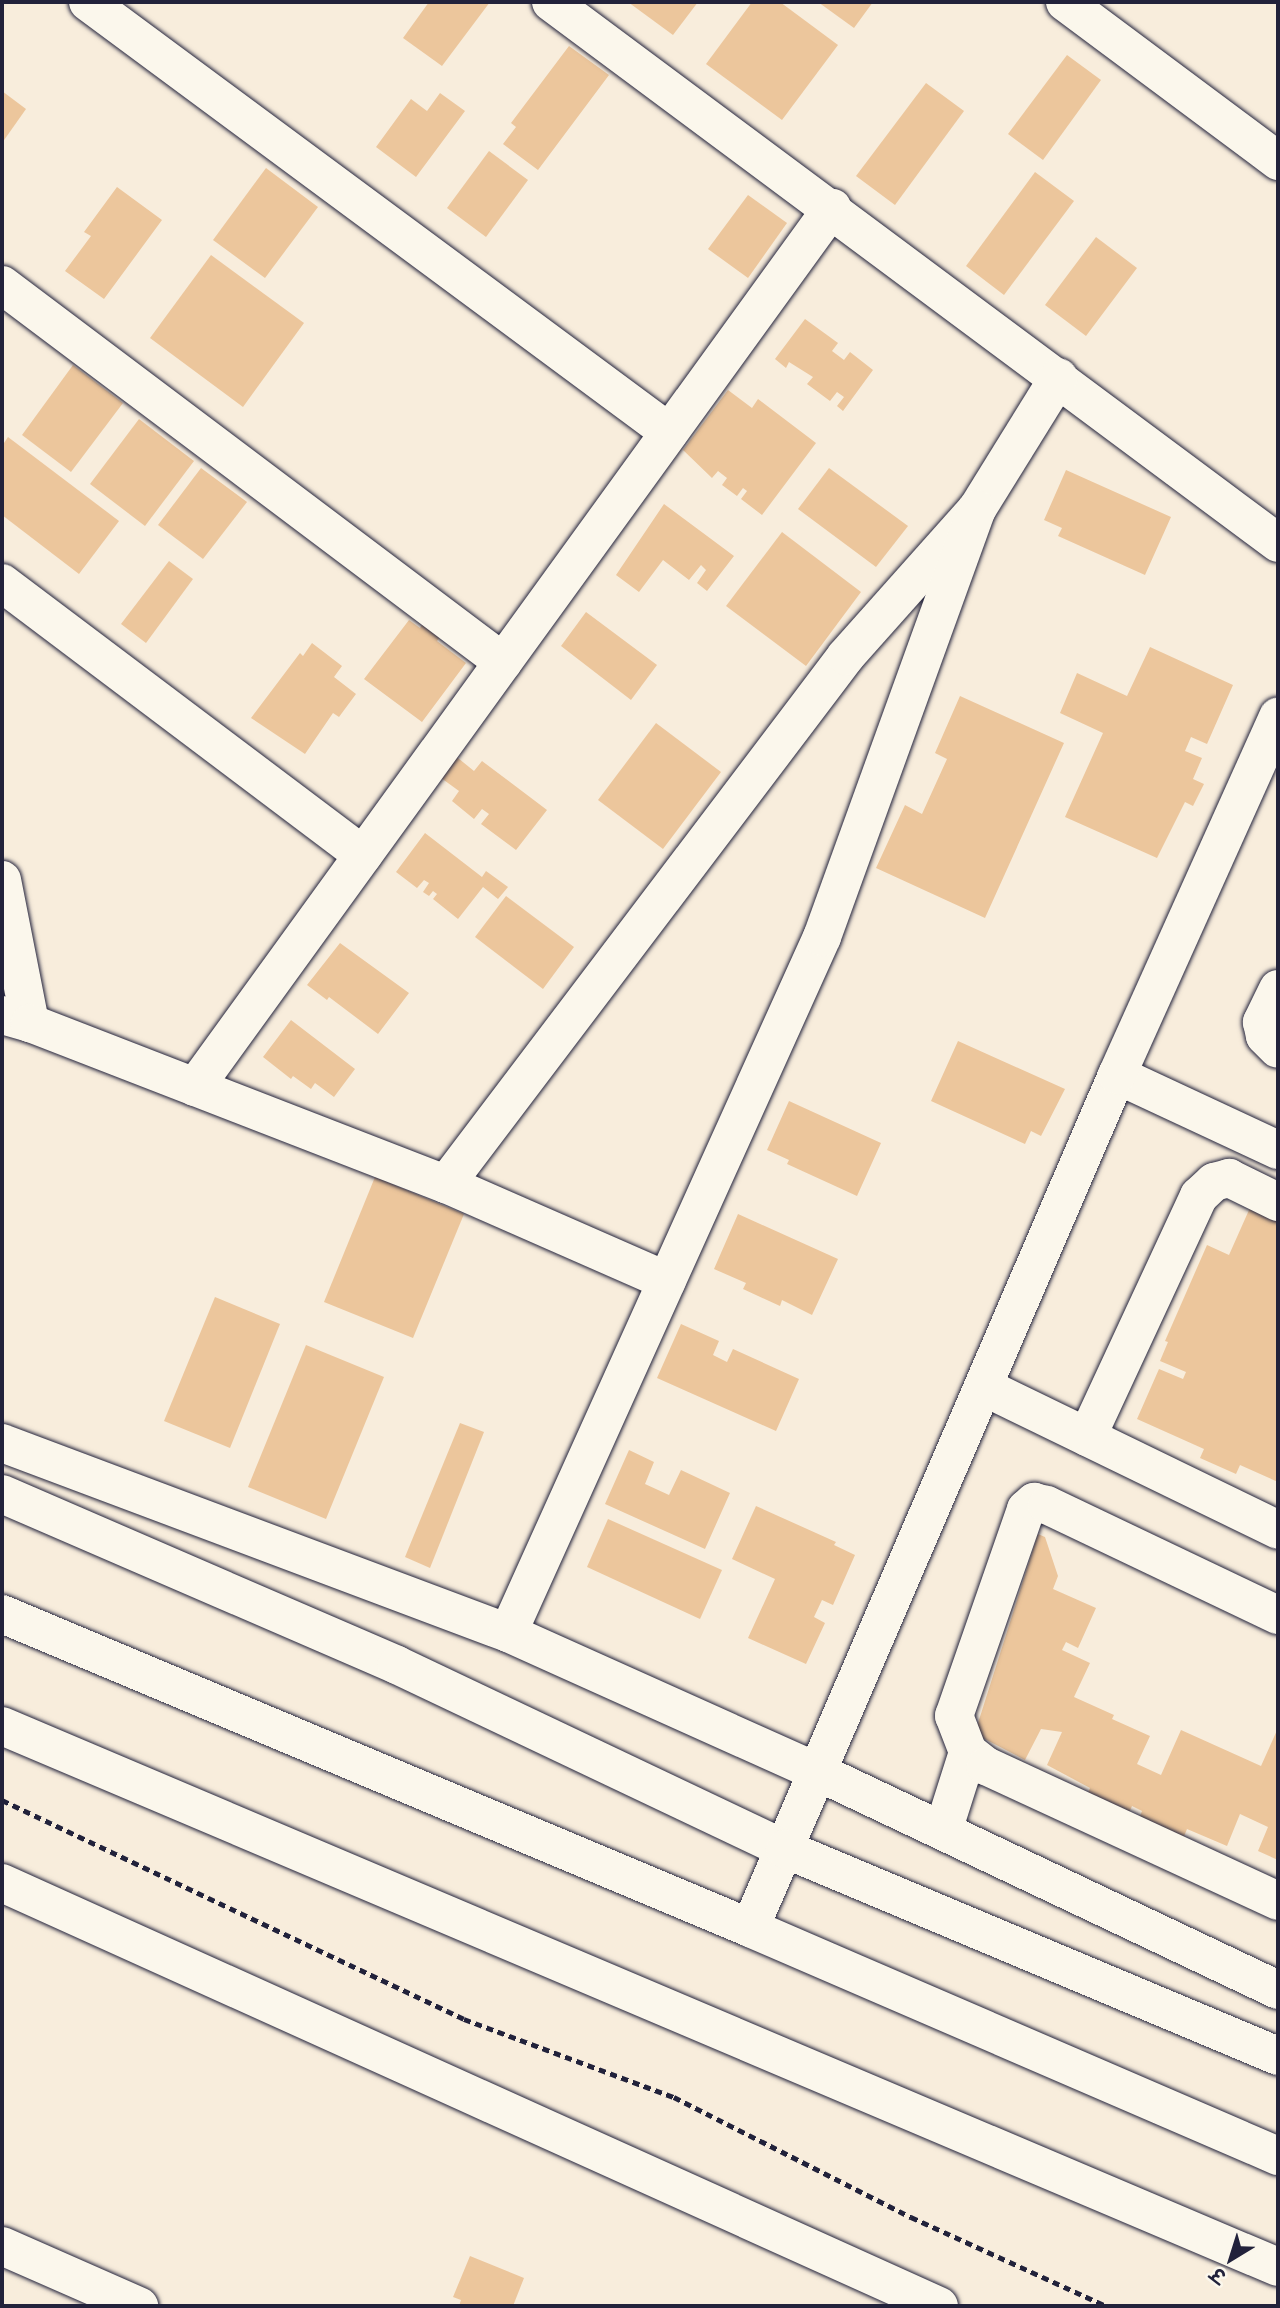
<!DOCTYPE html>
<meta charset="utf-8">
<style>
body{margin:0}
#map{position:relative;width:1280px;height:2308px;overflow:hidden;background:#f8eddc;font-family:Mali,"Playpen Sans Deva",sans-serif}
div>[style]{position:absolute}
.building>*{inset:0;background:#ecc69c}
.path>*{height:4.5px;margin-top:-2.25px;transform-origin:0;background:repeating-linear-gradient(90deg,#22223b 0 7px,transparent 0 12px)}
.roads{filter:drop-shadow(0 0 2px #22223b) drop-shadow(0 0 2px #22223b)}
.minor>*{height:38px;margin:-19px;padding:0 19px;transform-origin:19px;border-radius:19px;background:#fbf7ec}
.tertiary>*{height:38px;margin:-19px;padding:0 19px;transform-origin:19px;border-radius:19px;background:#fbf7ec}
.secondary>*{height:38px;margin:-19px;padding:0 19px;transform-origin:19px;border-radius:19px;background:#fbf7ec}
span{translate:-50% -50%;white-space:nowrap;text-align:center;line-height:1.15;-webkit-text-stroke:5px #fbf7ec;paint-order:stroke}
.frame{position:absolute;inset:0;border:4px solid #22223b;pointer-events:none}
.north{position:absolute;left:1196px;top:2224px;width:70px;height:70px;-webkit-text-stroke:5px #fbf7ec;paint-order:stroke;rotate:218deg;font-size:19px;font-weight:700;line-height:28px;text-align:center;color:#22223b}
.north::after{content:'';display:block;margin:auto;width:24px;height:32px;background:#22223b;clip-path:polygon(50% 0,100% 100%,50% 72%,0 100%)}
</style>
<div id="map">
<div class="building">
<div style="clip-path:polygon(429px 2px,490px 2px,442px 66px,403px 38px)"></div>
<div style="clip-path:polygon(628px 2px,698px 2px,673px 35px)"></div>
<div style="clip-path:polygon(752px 2px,780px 2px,838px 45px,782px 120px,706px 64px)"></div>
<div style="clip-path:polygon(818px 2px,873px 2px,854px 28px)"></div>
<div style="clip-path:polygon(569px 46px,609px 75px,538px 170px,503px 144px,516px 127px,511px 123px)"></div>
<div style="clip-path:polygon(1067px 55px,1101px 80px,1043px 160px,1008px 134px)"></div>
<div style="clip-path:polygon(926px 83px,964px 111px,895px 205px,856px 176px)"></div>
<div style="clip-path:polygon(2px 91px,26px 109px,2px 143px)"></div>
<div style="clip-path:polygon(440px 93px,465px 111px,416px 177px,376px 147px,411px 99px,427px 111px)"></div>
<div style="clip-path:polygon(489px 151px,528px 180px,486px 237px,447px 208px)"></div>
<div style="clip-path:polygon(266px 168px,318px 207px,265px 278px,213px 240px)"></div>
<div style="clip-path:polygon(1035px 172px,1074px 201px,1004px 295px,966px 266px)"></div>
<div style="clip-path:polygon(117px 187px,162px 220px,104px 299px,65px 271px,91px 236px,84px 232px)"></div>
<div style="clip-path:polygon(748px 195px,787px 223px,748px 278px,708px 249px)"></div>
<div style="clip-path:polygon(1096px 237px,1137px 268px,1086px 336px,1045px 305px)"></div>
<div style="clip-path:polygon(211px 255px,304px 323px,243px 407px,150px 338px)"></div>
<div style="clip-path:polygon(805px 319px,838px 343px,832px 351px,844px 360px,850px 352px,873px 370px,843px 411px,837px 406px,844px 397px,837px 392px,830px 401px,807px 384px,813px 377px,789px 362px,786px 368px,775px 359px)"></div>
<div style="clip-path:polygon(73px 365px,123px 403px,71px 472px,22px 435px)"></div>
<div style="clip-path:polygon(728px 390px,752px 408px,758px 399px,816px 443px,762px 515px,741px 499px,747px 491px,743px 488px,737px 496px,722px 485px,727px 478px,718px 471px,712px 478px,683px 450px)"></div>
<div style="clip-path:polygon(139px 419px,194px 461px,145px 526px,90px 484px)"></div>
<div style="clip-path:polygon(8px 437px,119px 521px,79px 574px,2px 515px,2px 446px)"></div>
<div style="clip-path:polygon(201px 468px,247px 502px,203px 559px,158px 525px)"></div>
<div style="clip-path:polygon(829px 468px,908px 526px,876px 567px,798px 509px)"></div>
<div style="clip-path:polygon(1066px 470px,1171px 517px,1145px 575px,1058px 536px,1062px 528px,1044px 520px)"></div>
<div style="clip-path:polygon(664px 504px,734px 556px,707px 591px,697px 583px,706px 570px,701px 565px,689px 580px,663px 560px,639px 592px,616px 575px)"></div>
<div style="clip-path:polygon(782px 532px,861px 592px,806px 666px,726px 606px)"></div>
<div style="clip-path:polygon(169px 561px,193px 579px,146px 643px,121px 624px)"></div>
<div style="clip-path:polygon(586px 612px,657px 665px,631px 700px,561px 646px)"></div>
<div style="clip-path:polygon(426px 618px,444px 632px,437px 641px,466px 663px,422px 722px,364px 679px,409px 620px,420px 628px)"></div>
<div style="clip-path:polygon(312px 643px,342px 666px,334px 677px,356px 694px,339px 717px,333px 713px,305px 754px,251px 718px,300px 653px,303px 656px)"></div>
<div style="clip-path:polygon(1150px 647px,1233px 685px,1207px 744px,1191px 737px,1185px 751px,1202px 758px,1193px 779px,1204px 784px,1193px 806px,1185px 802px,1157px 858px,1065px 817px,1103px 733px,1060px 713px,1077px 673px,1127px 696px)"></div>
<div style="clip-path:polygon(960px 696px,1064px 743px,985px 918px,876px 868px,905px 805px,922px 814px,947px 759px,935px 753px)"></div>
<div style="clip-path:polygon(656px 723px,721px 772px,663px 849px,598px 800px)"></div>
<div style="clip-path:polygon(453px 754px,474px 771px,482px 761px,547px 810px,516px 850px,481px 824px,489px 814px,482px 809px,474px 819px,452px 801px,459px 791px,437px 775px)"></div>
<div style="clip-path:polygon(425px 833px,482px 877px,486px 871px,508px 887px,498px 899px,483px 887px,458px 919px,433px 899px,437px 894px,433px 891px,429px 896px,423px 892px,429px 883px,424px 880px,417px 888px,396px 872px)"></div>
<div style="clip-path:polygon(506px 896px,574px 947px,543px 989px,475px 937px)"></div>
<div style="clip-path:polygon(340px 943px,409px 993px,378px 1034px,329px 997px,327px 1000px,307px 985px)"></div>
<div style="clip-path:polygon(291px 1020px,355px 1069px,334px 1097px,315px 1083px,311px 1089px,293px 1076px,291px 1079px,263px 1057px)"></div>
<div style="clip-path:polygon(958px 1041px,1065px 1089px,1041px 1136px,1031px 1131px,1025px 1144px,931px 1101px)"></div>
<div style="clip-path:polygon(789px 1101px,881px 1143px,857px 1196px,787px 1164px,789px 1160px,767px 1150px)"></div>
<div style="clip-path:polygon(375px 1177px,464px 1214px,413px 1338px,324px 1302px)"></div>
<div style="clip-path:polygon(1253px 1201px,1278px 1212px,1278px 1482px,1240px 1465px,1236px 1474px,1200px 1458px,1204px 1449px,1137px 1419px,1159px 1369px,1183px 1379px,1186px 1372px,1160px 1361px,1168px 1342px,1165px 1341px,1207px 1245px,1229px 1255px)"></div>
<div style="clip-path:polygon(738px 1214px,838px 1259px,812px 1315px,782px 1300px,780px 1306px,743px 1289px,746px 1283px,714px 1269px)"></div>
<div style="clip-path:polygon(215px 1297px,280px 1324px,230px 1448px,164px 1421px)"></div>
<div style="clip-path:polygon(681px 1324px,719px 1341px,713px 1355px,727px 1362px,733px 1349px,799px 1379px,776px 1431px,657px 1378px)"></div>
<div style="clip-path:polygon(306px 1345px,384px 1377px,326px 1519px,248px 1487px)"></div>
<div style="clip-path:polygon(460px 1423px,484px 1432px,430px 1568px,405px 1557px)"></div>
<div style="clip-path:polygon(629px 1450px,654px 1462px,645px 1484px,669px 1495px,681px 1470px,730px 1493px,705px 1549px,605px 1504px)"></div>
<div style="clip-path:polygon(756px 1506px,836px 1542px,834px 1545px,855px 1555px,833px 1605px,822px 1600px,814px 1617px,825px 1623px,806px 1664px,748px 1638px,775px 1579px,732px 1559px)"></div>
<div style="clip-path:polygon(608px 1519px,722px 1570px,700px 1619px,587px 1567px)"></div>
<div style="clip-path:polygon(1038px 1534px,1045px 1537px,1058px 1576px,1053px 1589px,1096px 1608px,1078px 1648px,1066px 1642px,1062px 1650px,1090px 1663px,1074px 1697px,1114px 1715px,1112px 1719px,1150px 1736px,1137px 1764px,1161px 1775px,1181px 1730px,1261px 1766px,1278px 1728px,1278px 1860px,1258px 1851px,1268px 1827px,1240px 1814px,1227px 1846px,1187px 1829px,1183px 1839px,1139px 1819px,1142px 1811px,1132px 1806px,1128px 1815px,1086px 1797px,1090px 1788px,1047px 1765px,1062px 1732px,1041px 1729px,1025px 1760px,977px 1735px,972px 1742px)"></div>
<div style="clip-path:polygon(470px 2256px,524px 2278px,513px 2306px,459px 2306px,461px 2300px,453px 2297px)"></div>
</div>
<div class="path">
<div style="left:2px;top:1800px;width:511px;rotate:25.36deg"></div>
<div style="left:464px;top:2019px;width:224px;rotate:20.4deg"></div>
<div style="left:674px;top:2097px;width:266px;rotate:26.9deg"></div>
<div style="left:911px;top:2217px;width:214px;rotate:24.5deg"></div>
</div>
<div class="roads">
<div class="minor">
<div style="left:88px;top:2px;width:723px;rotate:36.51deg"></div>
<div style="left:551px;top:2px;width:906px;rotate:36.65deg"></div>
<div style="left:1065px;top:2px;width:266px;rotate:36.7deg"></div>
<div style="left:2px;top:285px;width:627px;rotate:36.96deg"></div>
<div style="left:2px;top:583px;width:452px;rotate:37deg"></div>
<div style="left:2px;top:880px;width:146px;rotate:78.9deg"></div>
<div style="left:1278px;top:989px;width:37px;rotate:116deg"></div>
<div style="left:1262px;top:1022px;width:14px;rotate:78deg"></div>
<div style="left:1265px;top:1036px;width:18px;rotate:45deg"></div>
<div style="left:2px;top:1015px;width:29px;rotate:16deg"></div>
<div style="left:30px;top:1023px;width:446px;rotate:21.2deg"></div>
<div style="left:446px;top:1184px;width:241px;rotate:23.7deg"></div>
<div style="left:1117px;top:1075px;width:178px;rotate:25deg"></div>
<div style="left:195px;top:1087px;width:1086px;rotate:-54.07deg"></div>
<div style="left:446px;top:1184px;width:662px;rotate:-52.85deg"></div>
<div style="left:846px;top:656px;width:197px;rotate:-48.3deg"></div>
<div style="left:977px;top:509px;width:155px;rotate:-58.2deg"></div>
<div style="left:984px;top:1387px;width:327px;rotate:25.9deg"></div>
<div style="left:1087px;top:1437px;width:266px;rotate:-65.1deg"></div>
<div style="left:1199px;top:1196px;width:21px;rotate:-43deg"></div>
<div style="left:1214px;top:1182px;width:16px;rotate:-15deg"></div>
<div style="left:1229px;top:1178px;width:55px;rotate:26.1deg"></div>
<div style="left:2px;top:1443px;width:540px;rotate:20.58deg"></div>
<div style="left:508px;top:1633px;width:342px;rotate:24.2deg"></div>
<div style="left:820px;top:1773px;width:507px;rotate:25.35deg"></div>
<div style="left:508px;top:1633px;width:764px;rotate:-65.72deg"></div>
<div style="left:822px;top:937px;width:455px;rotate:-70.1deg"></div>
<div style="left:968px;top:1752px;width:39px;rotate:-111deg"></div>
<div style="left:954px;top:1716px;width:219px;rotate:-70.8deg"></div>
<div style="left:1026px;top:1509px;width:11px;rotate:-41deg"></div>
<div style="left:1034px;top:1502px;width:13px;rotate:13deg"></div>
<div style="left:1047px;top:1505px;width:256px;rotate:25.5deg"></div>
<div style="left:943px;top:1831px;width:83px;rotate:-72.4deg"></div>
<div style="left:968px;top:1752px;width:23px;rotate:38deg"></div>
<div style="left:986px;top:1766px;width:322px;rotate:24.8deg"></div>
<div style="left:2px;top:1883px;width:1028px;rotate:24.3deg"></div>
<div style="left:750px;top:1928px;width:929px;rotate:-66.72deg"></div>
<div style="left:1117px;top:1075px;width:393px;rotate:-65.8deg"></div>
<div style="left:2px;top:2246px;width:150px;rotate:23.7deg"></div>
</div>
<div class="tertiary">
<div style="left:2px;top:1494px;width:430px;rotate:23.4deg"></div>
<div style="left:397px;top:1665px;width:429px;rotate:25.4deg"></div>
<div style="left:785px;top:1849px;width:535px;rotate:22.78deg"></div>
</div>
<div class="secondary">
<div style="left:2px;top:1614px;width:811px;rotate:22.77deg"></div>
<div style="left:750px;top:1928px;width:575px;rotate:23.36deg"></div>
<div style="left:2px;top:1726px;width:1386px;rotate:22.98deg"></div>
</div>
</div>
<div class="frame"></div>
<div class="north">उ</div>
</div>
